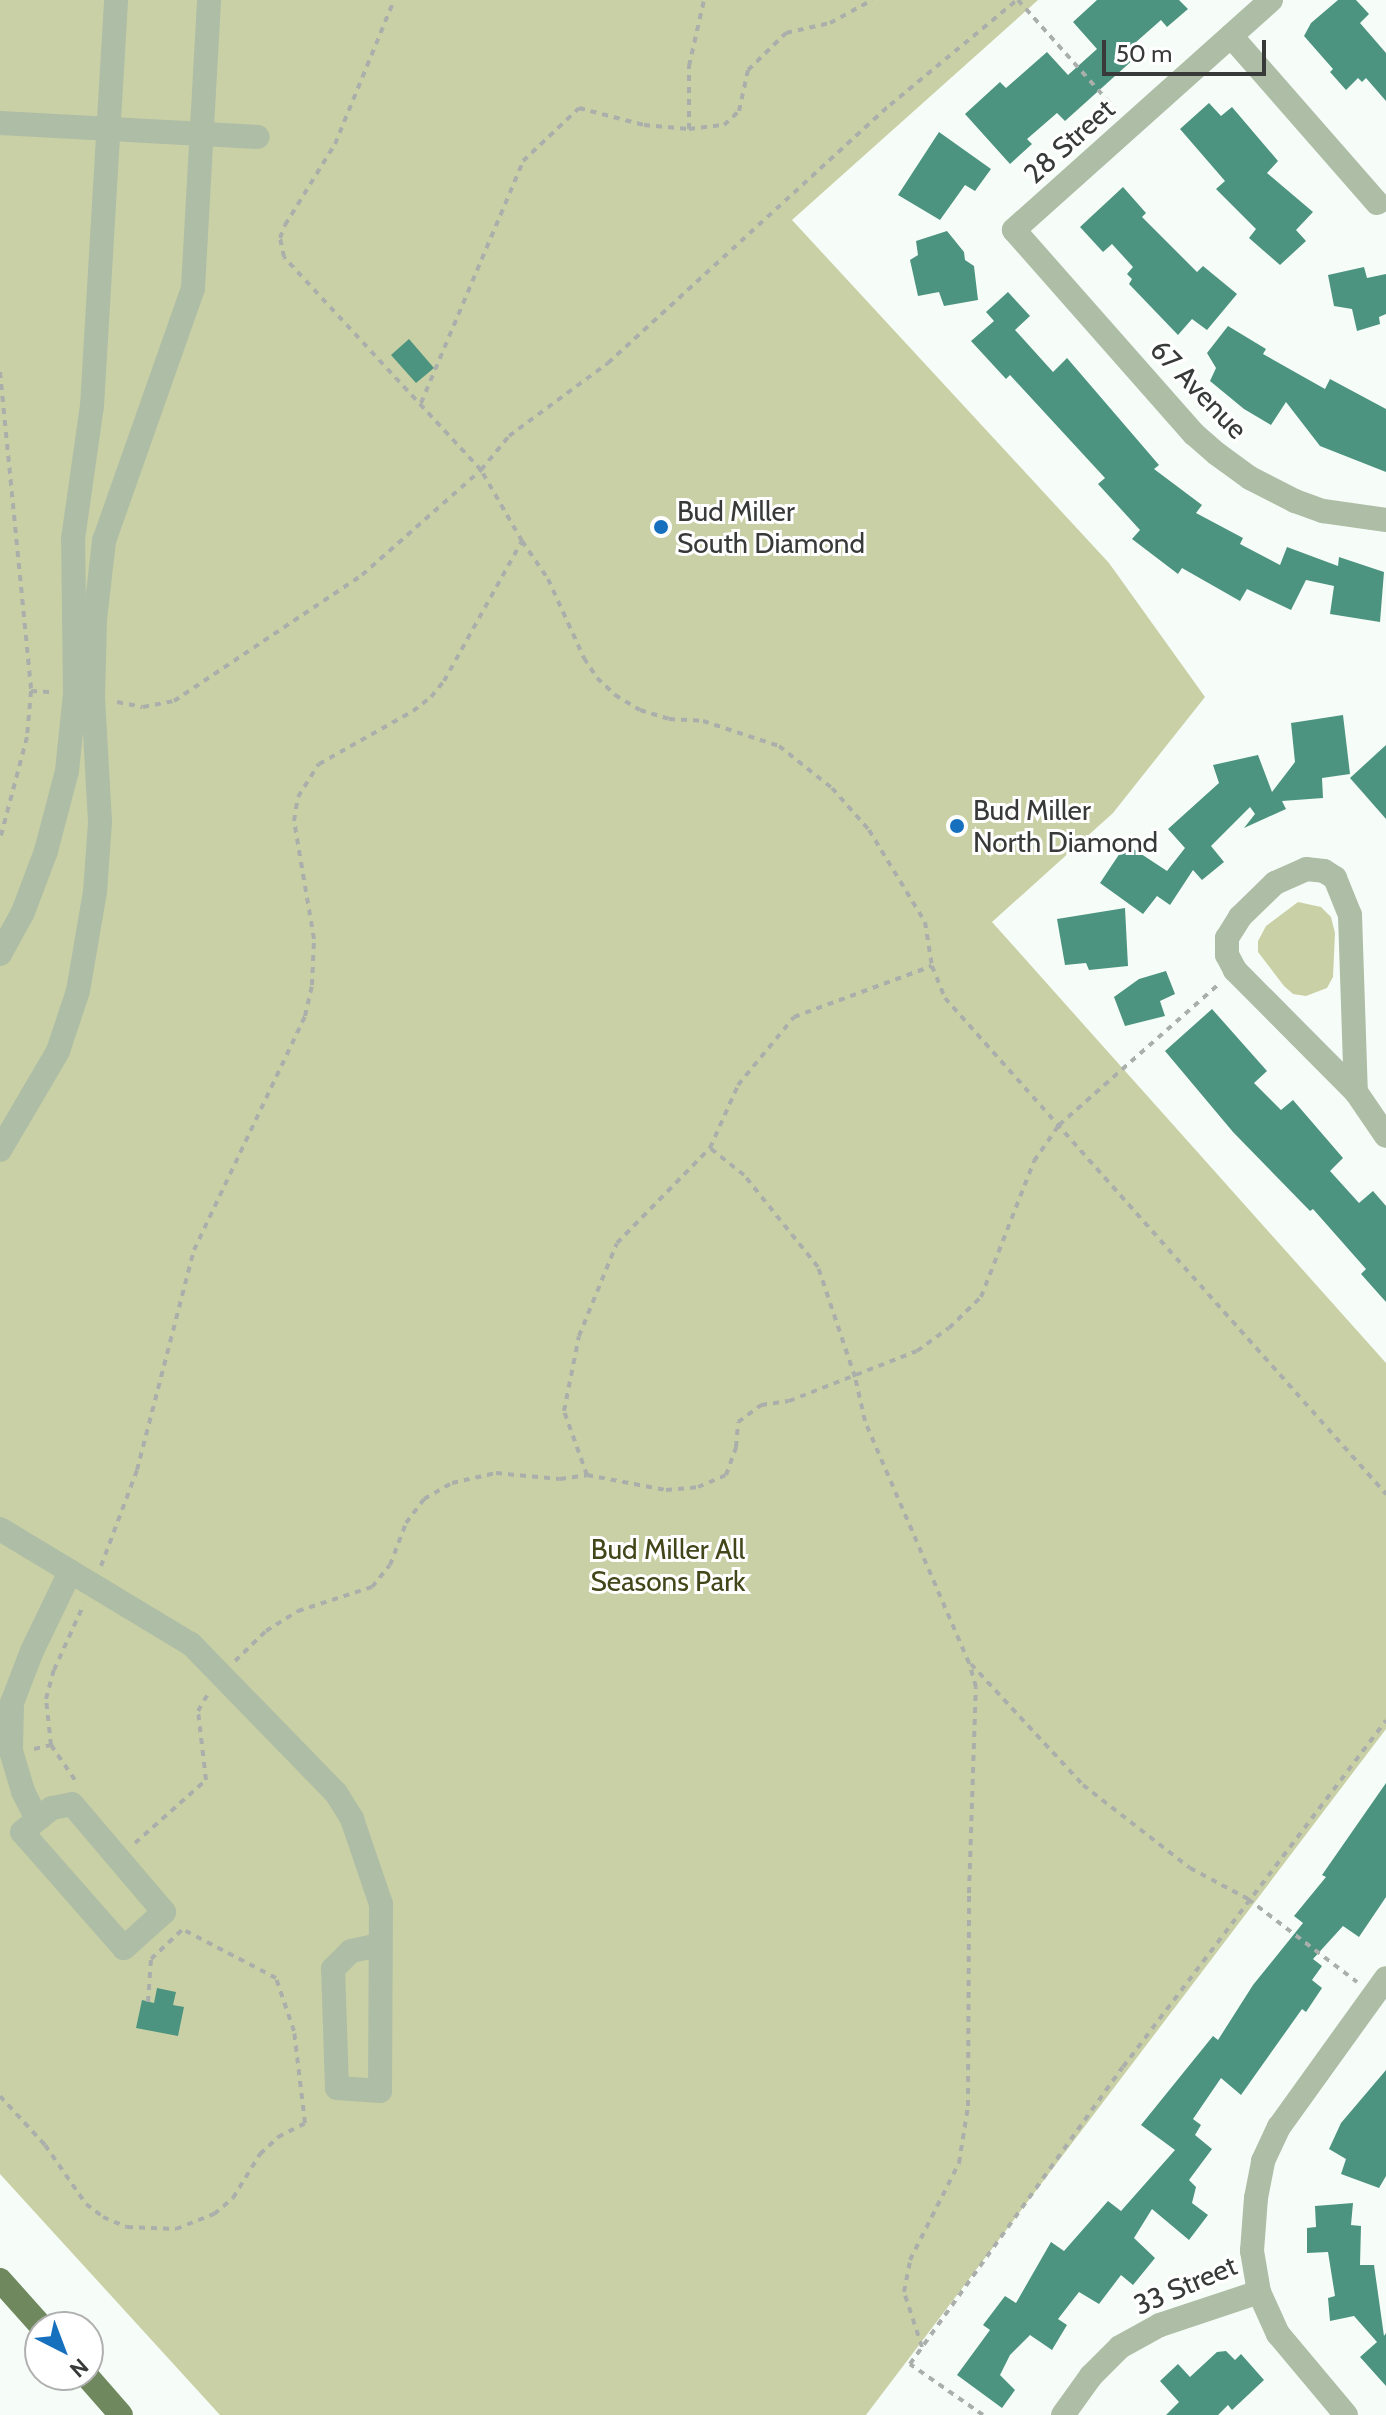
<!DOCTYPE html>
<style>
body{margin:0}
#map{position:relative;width:1386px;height:2415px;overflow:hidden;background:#f6fdf8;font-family:Cabin,sans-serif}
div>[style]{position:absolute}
.green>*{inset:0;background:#cad0a5}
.building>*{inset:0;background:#4c9480}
.path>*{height:4px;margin-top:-2px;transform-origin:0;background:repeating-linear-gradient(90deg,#aaafab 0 6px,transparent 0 12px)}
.minor>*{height:24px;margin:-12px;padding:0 12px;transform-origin:12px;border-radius:12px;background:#aebda6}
.major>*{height:24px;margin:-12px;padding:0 12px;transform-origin:12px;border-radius:12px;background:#6f885e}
.dots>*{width:22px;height:22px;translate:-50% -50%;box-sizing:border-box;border:4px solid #fff;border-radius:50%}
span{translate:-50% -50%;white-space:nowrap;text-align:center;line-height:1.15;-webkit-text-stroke:6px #fff;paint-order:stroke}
.street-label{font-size:28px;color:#373a38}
.poi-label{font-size:28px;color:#373a38}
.left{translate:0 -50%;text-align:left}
.park-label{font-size:28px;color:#424619}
.north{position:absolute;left:24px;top:2311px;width:80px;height:80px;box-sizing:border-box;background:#fff;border:2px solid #afb0af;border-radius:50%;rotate:138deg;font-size:22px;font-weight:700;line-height:32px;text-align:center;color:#373a38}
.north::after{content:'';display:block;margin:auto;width:28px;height:36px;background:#1670bd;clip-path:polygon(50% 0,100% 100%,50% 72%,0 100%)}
.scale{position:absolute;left:1102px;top:40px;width:164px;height:36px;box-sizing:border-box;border:4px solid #373a38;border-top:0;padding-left:10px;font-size:24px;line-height:28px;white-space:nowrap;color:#373a38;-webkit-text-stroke:6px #fff;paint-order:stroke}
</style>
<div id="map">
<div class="green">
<div style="clip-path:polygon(0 0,1038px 0,792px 220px,1109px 563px,1205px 697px,1113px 813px,992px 922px,1386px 1363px,1386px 1729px,866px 2415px,220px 2415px,0 2174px)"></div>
<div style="clip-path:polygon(1298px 902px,1321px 907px,1331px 917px,1335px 933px,1333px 977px,1327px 988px,1306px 996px,1293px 994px,1284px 986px,1258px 952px,1258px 941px,1266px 926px)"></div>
</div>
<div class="building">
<div style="clip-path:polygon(1097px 0,1179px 0,1188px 9px,1167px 27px,1161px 20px,1127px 50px,1135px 58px,1065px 121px,1057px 113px,1027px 139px,1032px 144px,1010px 164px,965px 114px,1000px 82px,1006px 88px,1047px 52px,1068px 75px,1097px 49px,1073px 22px)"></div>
<div style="clip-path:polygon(1338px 0,1356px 0,1369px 14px,1360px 23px,1386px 53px,1386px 101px,1366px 78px,1362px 82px,1358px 78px,1346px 90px,1330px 72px,1333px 69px,1304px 36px,1311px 23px)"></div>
<div style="clip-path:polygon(1209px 103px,1221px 116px,1232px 107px,1278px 161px,1267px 173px,1313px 212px,1296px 230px,1306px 241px,1280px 265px,1249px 238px,1256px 229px,1216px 189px,1225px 181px,1180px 129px)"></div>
<div style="clip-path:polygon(939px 132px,991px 169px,975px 191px,965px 185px,940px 220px,898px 195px)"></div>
<div style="clip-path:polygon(1123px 187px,1146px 213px,1142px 217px,1197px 272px,1203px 266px,1237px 294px,1207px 330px,1192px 319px,1178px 335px,1129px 284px,1132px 279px,1127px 274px,1133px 267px,1112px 244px,1103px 252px,1080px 227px)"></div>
<div style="clip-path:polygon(947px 231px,964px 252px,965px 260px,974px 266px,978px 300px,944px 306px,939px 292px,918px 296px,910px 260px,918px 255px,916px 241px)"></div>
<div style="clip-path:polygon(1364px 267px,1367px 278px,1386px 274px,1386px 314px,1379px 317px,1380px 324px,1357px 331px,1352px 309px,1334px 306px,1328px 275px)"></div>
<div style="clip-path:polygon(1008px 292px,1030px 316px,1015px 330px,1053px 372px,1067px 358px,1159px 465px,1154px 469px,1202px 505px,1196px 513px,1243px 538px,1240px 544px,1280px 565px,1287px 547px,1338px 566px,1339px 557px,1384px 572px,1380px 622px,1330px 614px,1334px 586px,1306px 580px,1291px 610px,1247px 589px,1240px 601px,1182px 568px,1178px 574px,1132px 539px,1140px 530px,1098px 484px,1105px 478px,1010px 375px,1006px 379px,971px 341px,994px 321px,986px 312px)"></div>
<div style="clip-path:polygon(1228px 326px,1266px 349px,1263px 354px,1325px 389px,1330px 379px,1386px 409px,1386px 472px,1320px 446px,1286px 402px,1271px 425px,1244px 409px,1210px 381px,1216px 368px,1207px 353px)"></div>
<div style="clip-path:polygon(409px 339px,434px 368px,416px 383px,391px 355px)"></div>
<div style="clip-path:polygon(1343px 715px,1350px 774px,1322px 778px,1323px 798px,1282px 801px,1286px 809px,1244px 828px,1255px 814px,1250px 807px,1211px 846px,1224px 862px,1202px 880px,1193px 870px,1170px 905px,1157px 896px,1143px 914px,1100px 883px,1126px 844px,1167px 871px,1185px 848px,1168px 829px,1219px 783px,1213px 765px,1258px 755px,1272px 792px,1295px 762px,1291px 723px)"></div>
<div style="clip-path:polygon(1386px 745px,1386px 819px,1350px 778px)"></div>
<div style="clip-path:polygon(1125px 908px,1128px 966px,1089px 970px,1086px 963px,1065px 965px,1057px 919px)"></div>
<div style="clip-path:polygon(1166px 971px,1175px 994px,1160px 1001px,1165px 1016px,1125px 1026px,1114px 997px,1139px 979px)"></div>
<div style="clip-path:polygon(1212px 1009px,1267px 1071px,1254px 1083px,1281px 1110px,1293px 1100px,1343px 1158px,1330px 1171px,1359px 1203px,1373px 1191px,1386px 1206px,1386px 1302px,1361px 1274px,1366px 1269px,1313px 1209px,1310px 1211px,1233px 1132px,1165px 1051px)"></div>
<div style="clip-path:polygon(1386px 1783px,1386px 1897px,1359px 1937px,1343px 1926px,1313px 1959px,1322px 1966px,1312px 1980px,1322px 1988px,1306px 2012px,1302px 2009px,1241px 2095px,1221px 2078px,1193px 2119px,1201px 2125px,1195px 2135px,1212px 2149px,1189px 2180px,1196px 2187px,1192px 2203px,1208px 2215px,1189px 2240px,1152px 2209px,1134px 2238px,1155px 2258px,1133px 2285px,1121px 2275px,1099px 2304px,1079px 2292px,1058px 2319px,1067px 2325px,1052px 2350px,1030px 2335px,1010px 2355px,1000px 2375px,1015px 2390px,1002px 2408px,957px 2375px,990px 2330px,983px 2325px,1005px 2296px,1016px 2303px,1051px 2242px,1064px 2251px,1108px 2201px,1121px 2211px,1175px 2150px,1141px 2125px,1213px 2036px,1218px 2040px,1253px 1985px,1303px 1923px,1294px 1916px,1326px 1877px,1322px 1875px)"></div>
<div style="clip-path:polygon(157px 1988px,176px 1992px,173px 2005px,184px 2007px,178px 2036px,136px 2028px,142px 2000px,154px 2003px)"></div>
<div style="clip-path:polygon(1386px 2070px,1386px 2176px,1379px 2188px,1341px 2174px,1346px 2159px,1329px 2149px,1341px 2123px)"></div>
<div style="clip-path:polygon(1353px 2203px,1351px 2225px,1361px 2226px,1360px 2265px,1374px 2265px,1384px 2336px,1386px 2333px,1386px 2386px,1360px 2357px,1377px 2342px,1354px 2316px,1330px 2321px,1328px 2298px,1335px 2296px,1328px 2252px,1307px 2253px,1307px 2228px,1316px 2227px,1315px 2206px)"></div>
<div style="clip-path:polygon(1226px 2351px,1235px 2360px,1241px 2354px,1264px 2380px,1232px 2410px,1228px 2405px,1218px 2415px,1166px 2415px,1179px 2402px,1160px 2381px,1178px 2364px,1190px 2377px,1217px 2352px)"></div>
</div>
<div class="path">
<div style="left:1018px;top:0;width:146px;rotate:48.3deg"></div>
<div style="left:689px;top:129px;width:35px;rotate:-7deg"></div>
<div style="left:724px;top:125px;width:21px;rotate:-43deg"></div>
<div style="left:739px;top:111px;width:42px;rotate:-77.6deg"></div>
<div style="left:748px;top:70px;width:53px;rotate:-44.2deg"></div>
<div style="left:786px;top:33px;width:45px;rotate:-12.8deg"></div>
<div style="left:830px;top:23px;width:48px;rotate:-28.7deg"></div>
<div style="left:0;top:372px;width:321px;rotate:84.4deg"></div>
<div style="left:31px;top:691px;width:46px;rotate:95deg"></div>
<div style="left:27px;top:737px;width:106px;rotate:104.8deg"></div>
<div style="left:421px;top:403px;width:263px;rotate:-67.1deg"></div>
<div style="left:523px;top:161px;width:77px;rotate:-43.4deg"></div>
<div style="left:579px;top:108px;width:67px;rotate:14.7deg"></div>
<div style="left:644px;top:125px;width:45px;rotate:5.1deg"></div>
<div style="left:689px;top:129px;width:63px;rotate:-90deg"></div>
<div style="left:689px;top:66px;width:68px;rotate:-77.2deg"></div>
<div style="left:522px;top:541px;width:46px;rotate:55.6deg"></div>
<div style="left:548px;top:579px;width:87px;rotate:65.5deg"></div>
<div style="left:584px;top:658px;width:24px;rotate:57deg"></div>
<div style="left:597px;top:678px;width:25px;rotate:43deg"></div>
<div style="left:615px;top:695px;width:29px;rotate:31deg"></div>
<div style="left:640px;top:710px;width:30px;rotate:17deg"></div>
<div style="left:669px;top:719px;width:34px;rotate:3deg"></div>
<div style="left:703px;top:721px;width:80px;rotate:18.2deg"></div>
<div style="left:779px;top:746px;width:68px;rotate:38.4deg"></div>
<div style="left:832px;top:788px;width:56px;rotate:48.6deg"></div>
<div style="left:869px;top:830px;width:108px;rotate:58.7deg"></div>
<div style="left:925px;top:922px;width:45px;rotate:81deg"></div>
<div style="left:932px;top:966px;width:35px;rotate:68deg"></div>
<div style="left:945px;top:998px;width:664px;rotate:48.36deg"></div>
<div style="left:31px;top:691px;width:22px;rotate:3deg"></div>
<div style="left:117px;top:702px;width:26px;rotate:11deg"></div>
<div style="left:143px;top:707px;width:32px;rotate:-11deg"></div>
<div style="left:174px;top:701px;width:226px;rotate:-33.8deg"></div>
<div style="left:362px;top:575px;width:159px;rotate:-41.4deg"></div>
<div style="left:481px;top:470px;width:44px;rotate:-50.5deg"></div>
<div style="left:509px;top:436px;width:123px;rotate:-36.4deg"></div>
<div style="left:608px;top:363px;width:382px;rotate:-42.5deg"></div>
<div style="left:890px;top:105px;width:165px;rotate:-39.6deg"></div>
<div style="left:587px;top:1475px;width:68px;rotate:-109.8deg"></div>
<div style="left:564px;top:1411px;width:76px;rotate:-78.7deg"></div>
<div style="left:579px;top:1336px;width:100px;rotate:-67.8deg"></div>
<div style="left:617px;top:1243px;width:133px;rotate:-45.6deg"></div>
<div style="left:101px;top:1566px;width:103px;rotate:-69.4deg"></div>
<div style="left:137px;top:1470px;width:227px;rotate:-75.5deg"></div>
<div style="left:194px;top:1250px;width:259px;rotate:-64.6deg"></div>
<div style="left:305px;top:1016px;width:32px;rotate:-77deg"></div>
<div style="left:312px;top:985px;width:46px;rotate:-87.5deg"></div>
<div style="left:314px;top:939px;width:120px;rotate:-99.6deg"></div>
<div style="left:294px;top:821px;width:24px;rotate:-81deg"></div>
<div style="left:298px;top:797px;width:39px;rotate:-58deg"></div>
<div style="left:319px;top:764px;width:108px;rotate:-29.4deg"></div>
<div style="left:413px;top:711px;width:23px;rotate:-38deg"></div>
<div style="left:431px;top:697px;width:21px;rotate:-51deg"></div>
<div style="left:444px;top:681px;width:160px;rotate:-60.9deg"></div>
<div style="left:522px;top:541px;width:82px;rotate:-120deg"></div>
<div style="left:481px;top:470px;width:290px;rotate:-132.8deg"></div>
<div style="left:284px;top:257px;width:19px;rotate:-102deg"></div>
<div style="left:280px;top:238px;width:14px;rotate:-69deg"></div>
<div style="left:285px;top:225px;width:95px;rotate:-58.3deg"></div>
<div style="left:335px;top:144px;width:156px;rotate:-67.7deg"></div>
<div style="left:235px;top:1661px;width:43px;rotate:-44.1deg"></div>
<div style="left:266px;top:1631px;width:38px;rotate:-32deg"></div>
<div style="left:298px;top:1611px;width:78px;rotate:-18deg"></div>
<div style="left:372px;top:1587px;width:28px;rotate:-51deg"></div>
<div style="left:390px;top:1565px;width:45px;rotate:-69.1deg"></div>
<div style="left:406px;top:1523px;width:30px;rotate:-53deg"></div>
<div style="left:424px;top:1499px;width:32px;rotate:-30deg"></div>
<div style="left:452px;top:1483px;width:45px;rotate:-12.8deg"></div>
<div style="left:496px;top:1473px;width:64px;rotate:5.4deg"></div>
<div style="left:560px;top:1479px;width:27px;rotate:-8deg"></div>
<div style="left:587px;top:1475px;width:80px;rotate:10.8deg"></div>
<div style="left:666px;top:1490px;width:32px;rotate:-5deg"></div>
<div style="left:698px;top:1487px;width:30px;rotate:-23deg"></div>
<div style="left:726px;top:1475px;width:30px;rotate:-70deg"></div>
<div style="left:736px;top:1447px;width:25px;rotate:-85deg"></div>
<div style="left:738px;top:1422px;width:29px;rotate:-36deg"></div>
<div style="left:761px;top:1405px;width:28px;rotate:-8deg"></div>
<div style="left:789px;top:1401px;width:137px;rotate:-21.3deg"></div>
<div style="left:917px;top:1351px;width:39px;rotate:-36deg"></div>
<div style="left:949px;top:1328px;width:45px;rotate:-44.1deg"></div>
<div style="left:981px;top:1297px;width:146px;rotate:-68.7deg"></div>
<div style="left:1034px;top:1161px;width:44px;rotate:-55.2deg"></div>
<div style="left:1059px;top:1125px;width:215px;rotate:-41.4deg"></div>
<div style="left:971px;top:1664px;width:165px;rotate:47.2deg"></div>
<div style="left:1083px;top:1785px;width:135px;rotate:37.8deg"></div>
<div style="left:1190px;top:1868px;width:66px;rotate:28.1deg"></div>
<div style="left:1248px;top:1899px;width:137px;rotate:37.3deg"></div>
<div style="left:51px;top:1745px;width:46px;rotate:-96.2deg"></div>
<div style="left:46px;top:1699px;width:30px;rotate:-75deg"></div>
<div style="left:54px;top:1670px;width:72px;rotate:-65.6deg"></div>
<div style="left:34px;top:1749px;width:17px;rotate:-13deg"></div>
<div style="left:51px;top:1745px;width:46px;rotate:55.6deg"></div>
<div style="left:135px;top:1843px;width:95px;rotate:-41.6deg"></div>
<div style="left:206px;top:1780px;width:69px;rotate:-96.6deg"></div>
<div style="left:198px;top:1711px;width:22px;rotate:-60deg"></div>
<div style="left:148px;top:2002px;width:43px;rotate:-86deg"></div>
<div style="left:151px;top:1959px;width:42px;rotate:-43.1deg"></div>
<div style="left:0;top:2096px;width:67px;rotate:47.4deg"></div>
<div style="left:45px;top:2145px;width:72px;rotate:55.2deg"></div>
<div style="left:86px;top:2204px;width:21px;rotate:37deg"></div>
<div style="left:103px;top:2217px;width:26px;rotate:23deg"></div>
<div style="left:127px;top:2227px;width:49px;rotate:2.3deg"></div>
<div style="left:176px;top:2229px;width:41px;rotate:-21.5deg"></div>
<div style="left:214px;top:2214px;width:25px;rotate:-40deg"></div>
<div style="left:233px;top:2198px;width:52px;rotate:-58.5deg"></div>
<div style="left:260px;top:2154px;width:25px;rotate:-43deg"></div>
<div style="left:278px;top:2137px;width:30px;rotate:-27deg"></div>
<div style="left:305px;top:2123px;width:93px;rotate:-96.8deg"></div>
<div style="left:294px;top:2031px;width:56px;rotate:-108.8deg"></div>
<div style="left:276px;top:1978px;width:106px;rotate:-152.5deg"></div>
<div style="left:922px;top:2347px;width:58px;rotate:-108.1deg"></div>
<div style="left:904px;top:2292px;width:33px;rotate:-79deg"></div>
<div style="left:910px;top:2260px;width:109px;rotate:-63.2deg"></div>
<div style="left:959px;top:2163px;width:58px;rotate:-81deg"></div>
<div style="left:968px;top:2106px;width:213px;rotate:-89.7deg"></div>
<div style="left:969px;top:1893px;width:206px;rotate:-88.1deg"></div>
<div style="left:976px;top:1687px;width:25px;rotate:-106deg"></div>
<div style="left:969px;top:1663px;width:263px;rotate:-113.3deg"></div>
<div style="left:865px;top:1421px;width:45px;rotate:-102.8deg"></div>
<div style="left:855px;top:1377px;width:116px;rotate:-108.6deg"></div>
<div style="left:818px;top:1267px;width:118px;rotate:-128.8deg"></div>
<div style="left:744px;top:1175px;width:43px;rotate:-141.5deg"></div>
<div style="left:710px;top:1148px;width:69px;rotate:-66deg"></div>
<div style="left:738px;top:1085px;width:88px;rotate:-50.5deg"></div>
<div style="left:794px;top:1017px;width:147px;rotate:-20.3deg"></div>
<div style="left:983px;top:2415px;width:89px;rotate:-145.1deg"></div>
<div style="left:910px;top:2364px;width:365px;rotate:-54.4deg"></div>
<div style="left:1123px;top:2067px;width:435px;rotate:-52.8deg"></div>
</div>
<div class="minor">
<div style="left:1271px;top:0;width:345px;rotate:138.2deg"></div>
<div style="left:1014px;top:230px;width:272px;rotate:48.6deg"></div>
<div style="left:1194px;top:434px;width:30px;rotate:41deg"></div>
<div style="left:1217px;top:454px;width:41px;rotate:36deg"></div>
<div style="left:1250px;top:478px;width:51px;rotate:27.1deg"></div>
<div style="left:1295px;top:501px;width:30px;rotate:20deg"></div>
<div style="left:1323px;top:511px;width:64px;rotate:8.1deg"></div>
<div style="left:1231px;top:36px;width:222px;rotate:48.8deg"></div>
<div style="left:0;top:123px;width:258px;rotate:3.1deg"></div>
<div style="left:1306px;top:869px;width:18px;rotate:6deg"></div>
<div style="left:1324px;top:871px;width:13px;rotate:32deg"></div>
<div style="left:1335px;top:878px;width:40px;rotate:68deg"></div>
<div style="left:1350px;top:915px;width:177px;rotate:88.1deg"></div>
<div style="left:1356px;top:1092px;width:172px;rotate:-134.8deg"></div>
<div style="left:1235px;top:970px;width:17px;rotate:-118deg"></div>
<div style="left:1227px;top:955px;width:17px;rotate:-90deg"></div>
<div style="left:1227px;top:938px;width:25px;rotate:-58deg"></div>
<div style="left:1240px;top:917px;width:49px;rotate:-44.2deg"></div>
<div style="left:1275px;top:883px;width:34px;rotate:-24deg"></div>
<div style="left:0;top:954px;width:48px;rotate:-61.3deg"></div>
<div style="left:23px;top:912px;width:65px;rotate:-69.3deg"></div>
<div style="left:46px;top:851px;width:83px;rotate:-75.3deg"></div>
<div style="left:67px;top:771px;width:77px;rotate:-84.1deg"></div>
<div style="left:75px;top:694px;width:155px;rotate:-90.7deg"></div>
<div style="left:73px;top:539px;width:134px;rotate:-81.9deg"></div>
<div style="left:92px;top:406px;width:407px;rotate:-86.6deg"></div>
<div style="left:1356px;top:1092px;width:53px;rotate:55.7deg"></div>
<div style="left:0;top:1150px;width:115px;rotate:-59.6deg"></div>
<div style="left:58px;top:1051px;width:63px;rotate:-71.6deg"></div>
<div style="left:78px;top:991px;width:100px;rotate:-80.3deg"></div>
<div style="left:95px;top:892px;width:70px;rotate:-85.9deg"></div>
<div style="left:100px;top:822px;width:125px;rotate:-93.2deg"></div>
<div style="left:93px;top:697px;width:78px;rotate:-88.5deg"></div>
<div style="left:95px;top:619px;width:79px;rotate:-83.4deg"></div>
<div style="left:104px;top:541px;width:268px;rotate:-70.6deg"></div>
<div style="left:193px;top:288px;width:288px;rotate:-86.8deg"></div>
<div style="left:0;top:1529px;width:223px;rotate:31.1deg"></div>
<div style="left:191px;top:1644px;width:208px;rotate:45.8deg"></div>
<div style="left:336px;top:1793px;width:31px;rotate:58deg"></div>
<div style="left:352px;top:1819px;width:90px;rotate:71.2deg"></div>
<div style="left:381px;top:1904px;width:187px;rotate:90.3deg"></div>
<div style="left:380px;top:2091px;width:43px;rotate:-176deg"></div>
<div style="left:337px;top:2088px;width:119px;rotate:-91.9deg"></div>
<div style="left:333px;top:1969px;width:25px;rotate:-45deg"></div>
<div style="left:351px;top:1951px;width:30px;rotate:-12deg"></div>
<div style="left:72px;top:1804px;width:142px;rotate:49.6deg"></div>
<div style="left:164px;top:1912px;width:54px;rotate:138deg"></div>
<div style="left:124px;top:1948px;width:154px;rotate:-131.3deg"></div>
<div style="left:22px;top:1832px;width:38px;rotate:-39deg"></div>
<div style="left:52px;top:1808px;width:20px;rotate:-11deg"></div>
<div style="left:37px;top:1819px;width:31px;rotate:-117deg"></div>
<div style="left:23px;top:1791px;width:42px;rotate:-106.7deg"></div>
<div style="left:11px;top:1751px;width:48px;rotate:-88.8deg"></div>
<div style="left:12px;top:1703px;width:56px;rotate:-69deg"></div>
<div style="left:32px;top:1651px;width:88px;rotate:-64.3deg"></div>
<div style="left:1063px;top:2415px;width:48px;rotate:-54.3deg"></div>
<div style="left:1091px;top:2376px;width:41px;rotate:-45deg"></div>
<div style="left:1120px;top:2347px;width:46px;rotate:-28.8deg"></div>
<div style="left:1160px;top:2325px;width:104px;rotate:-18.4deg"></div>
<div style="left:1346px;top:2415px;width:106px;rotate:-130deg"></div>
<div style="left:1278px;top:2334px;width:46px;rotate:-114.3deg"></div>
<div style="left:1259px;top:2292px;width:42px;rotate:-99.7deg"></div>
<div style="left:1252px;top:2251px;width:53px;rotate:-85.7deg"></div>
<div style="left:1256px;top:2198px;width:38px;rotate:-79deg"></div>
<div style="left:1263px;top:2161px;width:38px;rotate:-65deg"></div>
<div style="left:1279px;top:2127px;width:183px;rotate:-54.3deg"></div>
</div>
<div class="major">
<div style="left:0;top:2280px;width:63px;rotate:48.2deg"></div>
<div style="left:86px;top:2375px;width:53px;rotate:48.8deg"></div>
</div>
<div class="dots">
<div style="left:661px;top:527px;background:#1670bd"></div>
<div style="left:957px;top:826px;background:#1670bd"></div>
</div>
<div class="street-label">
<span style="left:1069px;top:141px;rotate:-42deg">28 Street</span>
<span style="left:1199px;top:389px;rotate:46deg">67 Avenue</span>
<span style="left:1185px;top:2285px;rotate:-23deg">33 Street</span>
</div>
<div class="poi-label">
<span class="left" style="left:677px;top:527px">Bud Miller<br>South Diamond</span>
<span class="left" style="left:973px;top:826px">Bud Miller<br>North Diamond</span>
</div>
<div class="park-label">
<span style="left:668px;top:1565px">Bud Miller All<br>Seasons Park</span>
</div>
<div class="north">N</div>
<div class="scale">50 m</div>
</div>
